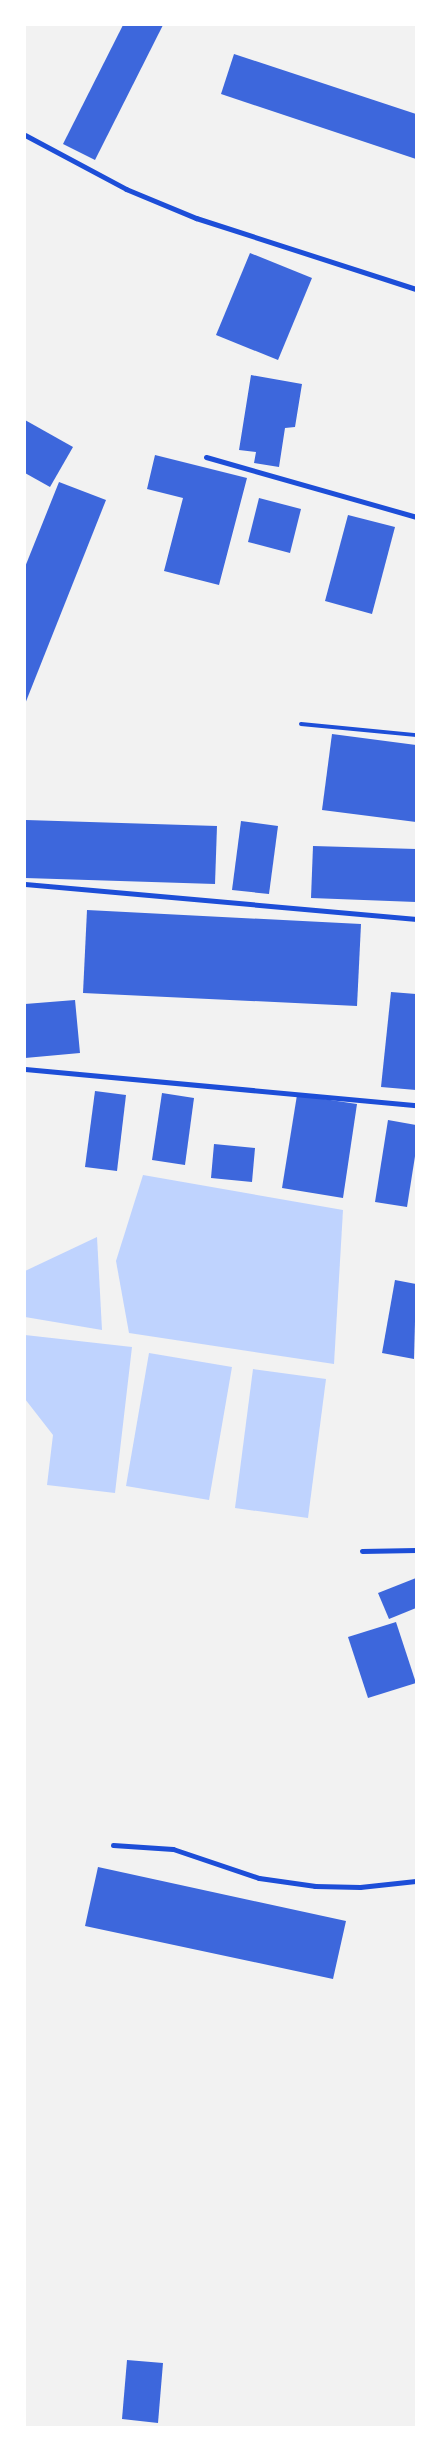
<!DOCTYPE html>
<style>
body{margin:0}
#map{position:relative;width:441px;height:2452px;overflow:hidden;background:#f2f2f2;font-family:Figtree,sans-serif}
div>[style]{position:absolute}
.water>*{inset:0;background:#bfd3fe}
.building>*{inset:0;background:#3d67dc}
.service>*{height:4px;margin:-2px;padding:0 2px;transform-origin:2px;border-radius:2px;background:#1d4ed8}
.minor>*{height:5px;margin:-2.5px;padding:0 2.5px;transform-origin:2.5px;border-radius:2.5px;background:#1d4ed8}
span{translate:-50% -50%;white-space:nowrap;text-align:center;line-height:1.15;-webkit-text-stroke:4.5px #fff;paint-order:stroke}
.frame{position:absolute;inset:0;border:26px solid #fff;pointer-events:none}
</style>
<div id="map">
<div class="water">
<div style="clip-path:polygon(143px 1175px,343px 1210px,334px 1364px,129px 1333px,116px 1261px)"></div>
<div style="clip-path:polygon(97px 1237px,102px 1330px,25px 1317px,25px 1271px)"></div>
<div style="clip-path:polygon(25px 1335px,132px 1347px,115px 1493px,47px 1485px,53px 1435px,25px 1399px)"></div>
<div style="clip-path:polygon(149px 1353px,232px 1367px,209px 1500px,126px 1486px)"></div>
<div style="clip-path:polygon(253px 1369px,326px 1379px,308px 1518px,235px 1508px)"></div>
</div>
<div class="building">
<div style="clip-path:polygon(123px 25px,163px 25px,95px 160px,63px 144px)"></div>
<div style="clip-path:polygon(234px 54px,416px 114px,416px 159px,221px 94px)"></div>
<div style="clip-path:polygon(250px 253px,312px 278px,278px 360px,216px 335px)"></div>
<div style="clip-path:polygon(251px 375px,302px 384px,295px 427px,285px 428px,279px 467px,254px 463px,256px 452px,239px 450px)"></div>
<div style="clip-path:polygon(25px 420px,73px 447px,50px 487px,25px 473px)"></div>
<div style="clip-path:polygon(155px 455px,247px 478px,219px 585px,164px 571px,183px 498px,147px 489px)"></div>
<div style="clip-path:polygon(59px 482px,106px 500px,25px 704px,25px 567px)"></div>
<div style="clip-path:polygon(259px 498px,301px 509px,290px 553px,248px 542px)"></div>
<div style="clip-path:polygon(348px 515px,395px 527px,372px 614px,325px 601px)"></div>
<div style="clip-path:polygon(332px 734px,416px 745px,416px 822px,322px 810px)"></div>
<div style="clip-path:polygon(26px 820px,217px 826px,215px 884px,25px 878px)"></div>
<div style="clip-path:polygon(241px 821px,278px 826px,269px 894px,232px 890px)"></div>
<div style="clip-path:polygon(313px 846px,416px 849px,416px 902px,311px 898px)"></div>
<div style="clip-path:polygon(87px 910px,361px 924px,357px 1006px,83px 993px)"></div>
<div style="clip-path:polygon(391px 992px,416px 994px,416px 1090px,381px 1087px)"></div>
<div style="clip-path:polygon(75px 1000px,80px 1053px,25px 1058px,25px 1004px)"></div>
<div style="clip-path:polygon(95px 1091px,126px 1095px,117px 1171px,85px 1167px)"></div>
<div style="clip-path:polygon(162px 1093px,194px 1098px,185px 1165px,152px 1160px)"></div>
<div style="clip-path:polygon(297px 1095px,357px 1104px,343px 1198px,282px 1188px)"></div>
<div style="clip-path:polygon(388px 1120px,416px 1125px,416px 1150px,407px 1207px,375px 1202px)"></div>
<div style="clip-path:polygon(214px 1144px,255px 1148px,252px 1182px,211px 1178px)"></div>
<div style="clip-path:polygon(395px 1280px,416px 1284px,414px 1359px,382px 1353px)"></div>
<div style="clip-path:polygon(416px 1578px,416px 1608px,389px 1619px,378px 1593px)"></div>
<div style="clip-path:polygon(396px 1622px,416px 1683px,368px 1698px,348px 1637px)"></div>
<div style="clip-path:polygon(98px 1867px,346px 1921px,333px 1979px,85px 1926px)"></div>
<div style="clip-path:polygon(127px 2360px,163px 2363px,158px 2423px,122px 2419px)"></div>
</div>
<div class="service">
<div style="left:301px;top:724px;width:116px;rotate:5.5deg"></div>
</div>
<div class="minor">
<div style="left:25px;top:135px;width:115px;rotate:28.1deg"></div>
<div style="left:126px;top:189px;width:76px;rotate:22.5deg"></div>
<div style="left:196px;top:218px;width:231px;rotate:17.9deg"></div>
<div style="left:206px;top:457px;width:218px;rotate:15.9deg"></div>
<div style="left:25px;top:884px;width:393px;rotate:5.1deg"></div>
<div style="left:25px;top:1069px;width:393px;rotate:5.3deg"></div>
<div style="left:362px;top:1551px;width:54px;rotate:-1.1deg"></div>
<div style="left:113px;top:1845px;width:60px;rotate:3.8deg"></div>
<div style="left:173px;top:1849px;width:91px;rotate:18.6deg"></div>
<div style="left:259px;top:1878px;width:57px;rotate:8.1deg"></div>
<div style="left:315px;top:1886px;width:45px;rotate:1.3deg"></div>
<div style="left:360px;top:1887px;width:56px;rotate:-6.1deg"></div>
</div>
<div class="frame"></div>
</div>
